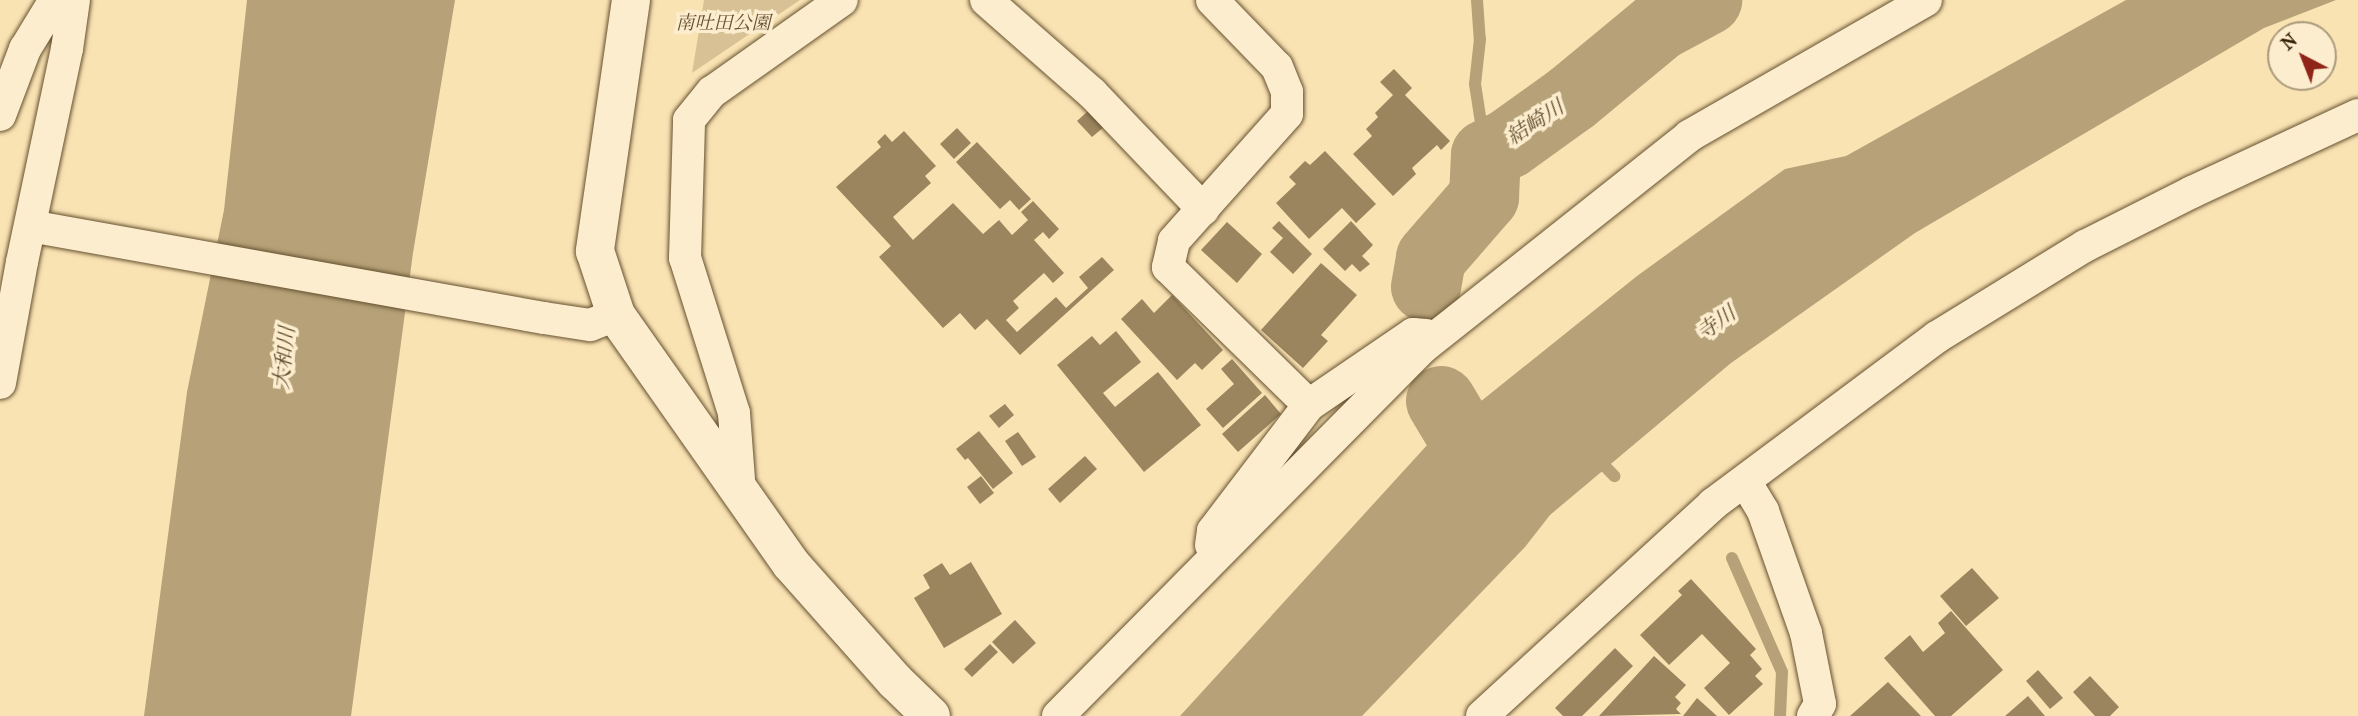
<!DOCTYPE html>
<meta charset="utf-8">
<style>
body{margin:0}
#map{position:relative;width:2358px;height:716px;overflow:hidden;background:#fae3b3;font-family:"IM FELL French Canon","Noto Serif JP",serif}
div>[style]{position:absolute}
.green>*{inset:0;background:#d8c295}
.water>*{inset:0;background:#b6a178}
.stream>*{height:12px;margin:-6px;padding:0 6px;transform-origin:6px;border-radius:6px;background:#b6a178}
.river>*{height:70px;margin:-35px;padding:0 35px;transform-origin:35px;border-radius:35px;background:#b6a178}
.building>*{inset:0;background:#9a855f}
.roads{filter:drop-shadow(0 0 2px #655130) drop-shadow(0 0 2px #655130)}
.street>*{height:32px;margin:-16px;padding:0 16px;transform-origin:16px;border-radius:16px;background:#fcedce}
.secondary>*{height:38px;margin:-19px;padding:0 19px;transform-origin:19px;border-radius:19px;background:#fcedce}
span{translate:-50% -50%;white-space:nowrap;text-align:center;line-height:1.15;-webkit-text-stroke:7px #fcedce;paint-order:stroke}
.park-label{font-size:19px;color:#655130;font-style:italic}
.water-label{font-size:21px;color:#614d2d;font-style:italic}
.north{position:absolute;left:2267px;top:21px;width:70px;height:70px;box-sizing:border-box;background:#fcedce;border:2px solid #ac9b7d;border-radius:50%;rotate:318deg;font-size:19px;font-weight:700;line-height:28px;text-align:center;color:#332004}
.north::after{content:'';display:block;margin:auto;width:24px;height:32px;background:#8f2418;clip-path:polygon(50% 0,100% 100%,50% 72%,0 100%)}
</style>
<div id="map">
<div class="green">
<div style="clip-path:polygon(704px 0,800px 0,692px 73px)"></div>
</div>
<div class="water">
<div style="clip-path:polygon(247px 0,455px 0,413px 253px,351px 716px,144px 716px,187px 392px,224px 210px)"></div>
<div style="clip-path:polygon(2126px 0,2336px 0,2264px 28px,1915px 233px,1731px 363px,1550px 515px,1525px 547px,1362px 716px,1180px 716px,1429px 443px,1637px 276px,1785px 169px,1846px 156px)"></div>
</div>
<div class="stream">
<div style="left:1477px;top:0;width:39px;rotate:86deg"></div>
<div style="left:1480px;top:39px;width:45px;rotate:96.3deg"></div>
<div style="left:1475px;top:84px;width:72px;rotate:81.2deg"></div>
<div style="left:1595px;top:456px;width:28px;rotate:46deg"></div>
<div style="left:1732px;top:558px;width:124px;rotate:66.3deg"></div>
<div style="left:1782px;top:672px;width:44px;rotate:92.6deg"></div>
</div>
<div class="river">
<div style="left:1426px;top:287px;width:29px;rotate:-80deg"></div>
<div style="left:1431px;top:258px;width:81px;rotate:-49deg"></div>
<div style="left:1484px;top:197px;width:42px;rotate:-87.3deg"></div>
<div style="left:1486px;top:155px;width:25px;rotate:-27deg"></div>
<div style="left:1508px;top:144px;width:79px;rotate:-35.7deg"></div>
<div style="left:1572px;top:98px;width:113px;rotate:-39.6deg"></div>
<div style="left:1659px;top:26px;width:55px;rotate:-28.4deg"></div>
<div style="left:1441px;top:401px;width:96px;rotate:59.1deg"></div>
</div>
<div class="building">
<div style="clip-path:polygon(1394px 69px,1412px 88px,1405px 95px,1450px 141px,1441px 150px,1437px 145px,1412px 168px,1416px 174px,1393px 196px,1353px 154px,1372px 136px,1366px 129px,1378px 117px,1375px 113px,1393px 95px,1380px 82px)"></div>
<div style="clip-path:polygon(1089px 110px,1104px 127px,1092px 137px,1077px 121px)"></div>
<div style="clip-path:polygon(957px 128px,971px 143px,954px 159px,940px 144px)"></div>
<div style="clip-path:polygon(904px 131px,936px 166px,925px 176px,931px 183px,893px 217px,913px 240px,953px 203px,983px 234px,999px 220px,1012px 235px,1028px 220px,1021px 212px,1033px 201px,1059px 229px,1049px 239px,1043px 232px,1034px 240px,1064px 273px,1053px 283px,1044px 273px,1013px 301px,1019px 308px,1006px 320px,1017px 332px,1056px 297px,1066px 308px,1088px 288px,1079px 277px,1102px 257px,1114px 270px,1020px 355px,987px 319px,975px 330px,960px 313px,943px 328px,879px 257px,891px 246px,836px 187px,881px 147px,877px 142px,885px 134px,892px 142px)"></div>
<div style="clip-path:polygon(977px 142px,1031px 199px,1019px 210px,1010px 200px,1000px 209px,956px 162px)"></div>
<div style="clip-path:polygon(1325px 151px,1376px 204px,1356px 223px,1342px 208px,1309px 239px,1276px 203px,1296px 184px,1289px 177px,1305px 161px,1310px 165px)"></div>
<div style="clip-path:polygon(1279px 221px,1312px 254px,1293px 274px,1270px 252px,1283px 238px,1272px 228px)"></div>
<div style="clip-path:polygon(1351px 221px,1373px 245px,1362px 256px,1370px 264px,1360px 272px,1352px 264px,1345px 271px,1323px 249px)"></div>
<div style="clip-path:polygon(1227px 222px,1262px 254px,1237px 283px,1201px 250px)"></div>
<div style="clip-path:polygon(1321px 263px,1357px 295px,1321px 335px,1328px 341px,1303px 368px,1261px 330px)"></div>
<div style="clip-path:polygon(1172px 295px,1223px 350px,1202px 370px,1195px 363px,1177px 380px,1121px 319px,1142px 299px,1154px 313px)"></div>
<div style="clip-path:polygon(1116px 331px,1141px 362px,1103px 393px,1115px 407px,1158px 372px,1201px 425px,1144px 472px,1057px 365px,1092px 336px,1100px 345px)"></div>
<div style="clip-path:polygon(1232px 359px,1262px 393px,1223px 428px,1206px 409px,1234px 384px,1221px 369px)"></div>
<div style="clip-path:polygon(1265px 395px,1281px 414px,1238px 452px,1222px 434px)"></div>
<div style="clip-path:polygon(1005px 404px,1014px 415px,999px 428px,989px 416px)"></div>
<div style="clip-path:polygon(979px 431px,1013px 473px,993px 489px,968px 458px,965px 460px,956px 449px)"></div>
<div style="clip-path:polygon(1018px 432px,1036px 457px,1022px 466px,1005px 441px)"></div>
<div style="clip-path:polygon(1085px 456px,1097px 469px,1060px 503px,1048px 489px)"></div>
<div style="clip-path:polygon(981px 476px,994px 493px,980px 504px,967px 487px)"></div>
<div style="clip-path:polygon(971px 562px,1002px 614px,944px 648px,914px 598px,930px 588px,923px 575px,942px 563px,950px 575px)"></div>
<div style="clip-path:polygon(1972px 568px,1999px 598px,1966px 626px,1940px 596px)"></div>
<div style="clip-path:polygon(1691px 579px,1756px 649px,1750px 655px,1762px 669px,1755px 676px,1763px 684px,1729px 715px,1704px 688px,1730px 663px,1702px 634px,1669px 665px,1640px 635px,1682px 595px,1678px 591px)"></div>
<div style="clip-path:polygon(1951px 611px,2003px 670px,1951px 716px,1935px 716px,1884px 658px,1910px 635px,1923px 652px,1945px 633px,1938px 623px)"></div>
<div style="clip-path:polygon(1015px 620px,1036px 643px,1013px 664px,992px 642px)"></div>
<div style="clip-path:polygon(990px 644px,998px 652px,972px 677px,964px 669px)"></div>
<div style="clip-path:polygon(1615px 648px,1633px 666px,1582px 716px,1563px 716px,1555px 708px)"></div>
<div style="clip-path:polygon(1654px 656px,1686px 685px,1675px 697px,1681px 703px,1676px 709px,1681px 714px,1599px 716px)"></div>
<div style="clip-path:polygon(2038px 670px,2063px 698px,2050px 709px,2026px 681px)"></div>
<div style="clip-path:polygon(2090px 676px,2119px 707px,2110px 716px,2095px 716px,2073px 692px)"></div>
<div style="clip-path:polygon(1888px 682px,1921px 716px,1850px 716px)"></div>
<div style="clip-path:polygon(2028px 696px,2045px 716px,2005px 716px)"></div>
<div style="clip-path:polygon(1697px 698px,1717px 716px,1683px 716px)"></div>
</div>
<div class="roads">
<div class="street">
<div style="left:986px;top:0;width:141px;rotate:41.3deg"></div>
<div style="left:1092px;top:93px;width:161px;rotate:46.3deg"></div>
<div style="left:1212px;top:0;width:93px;rotate:45.9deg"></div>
<div style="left:1277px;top:67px;width:27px;rotate:68deg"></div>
<div style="left:1287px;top:92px;width:22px;rotate:90deg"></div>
<div style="left:1287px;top:114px;width:170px;rotate:131.7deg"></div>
<div style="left:1174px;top:241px;width:27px;rotate:103deg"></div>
<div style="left:1168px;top:267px;width:197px;rotate:44.4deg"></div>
<div style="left:0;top:115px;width:71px;rotate:-69.3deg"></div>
<div style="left:25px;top:49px;width:57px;rotate:-58.5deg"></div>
<div style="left:30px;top:226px;width:522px;rotate:10.15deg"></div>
<div style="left:544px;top:318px;width:47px;rotate:8.7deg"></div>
<div style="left:590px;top:325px;width:28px;rotate:-21deg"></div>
<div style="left:0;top:383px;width:123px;rotate:-79.7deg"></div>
<div style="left:22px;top:262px;width:218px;rotate:-78.1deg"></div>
<div style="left:67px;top:49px;width:49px;rotate:-81.9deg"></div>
<div style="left:1745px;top:481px;width:35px;rotate:59deg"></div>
<div style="left:1763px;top:511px;width:129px;rotate:70.6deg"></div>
<div style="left:1806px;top:633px;width:72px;rotate:78.8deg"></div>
<div style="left:1820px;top:704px;width:14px;rotate:120deg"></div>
<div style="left:740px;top:493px;width:80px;rotate:-94.3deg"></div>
<div style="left:734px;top:413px;width:163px;rotate:-107.5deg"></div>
<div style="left:685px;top:258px;width:138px;rotate:-88.3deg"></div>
<div style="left:689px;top:120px;width:36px;rotate:-51deg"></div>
<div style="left:712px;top:92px;width:159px;rotate:-35.3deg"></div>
<div style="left:1211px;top:545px;width:14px;rotate:-82deg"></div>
<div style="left:1213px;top:531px;width:158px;rotate:-52.7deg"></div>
<div style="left:1309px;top:405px;width:126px;rotate:-34.3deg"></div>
<div style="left:1413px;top:334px;width:13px;rotate:4deg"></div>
<div style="left:1058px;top:716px;width:518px;rotate:-45.31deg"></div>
<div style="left:1422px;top:348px;width:341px;rotate:-38.4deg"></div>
<div style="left:1689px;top:136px;width:273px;rotate:-29.8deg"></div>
<div style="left:1482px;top:716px;width:314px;rotate:-42.5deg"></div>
<div style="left:1713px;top:504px;width:279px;rotate:-36.7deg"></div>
<div style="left:1937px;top:337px;width:174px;rotate:-31.6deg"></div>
<div style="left:2085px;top:246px;width:120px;rotate:-26.8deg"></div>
<div style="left:2192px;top:192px;width:183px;rotate:-24.9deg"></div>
</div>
<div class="secondary">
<div style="left:631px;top:0;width:254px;rotate:98.2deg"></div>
<div style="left:595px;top:251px;width:67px;rotate:71.8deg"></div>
<div style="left:616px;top:315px;width:304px;rotate:54.9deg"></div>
<div style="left:791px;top:564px;width:157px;rotate:48.4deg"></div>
<div style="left:895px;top:681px;width:50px;rotate:44.2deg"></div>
</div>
</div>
<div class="park-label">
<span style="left:723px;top:24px">南吐田公園</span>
</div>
<div class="water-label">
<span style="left:1535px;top:122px;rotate:-33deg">結崎川</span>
<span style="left:1716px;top:323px;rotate:-36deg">寺川</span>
<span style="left:284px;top:358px;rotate:-84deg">大和川</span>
</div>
<div class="north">N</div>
</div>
